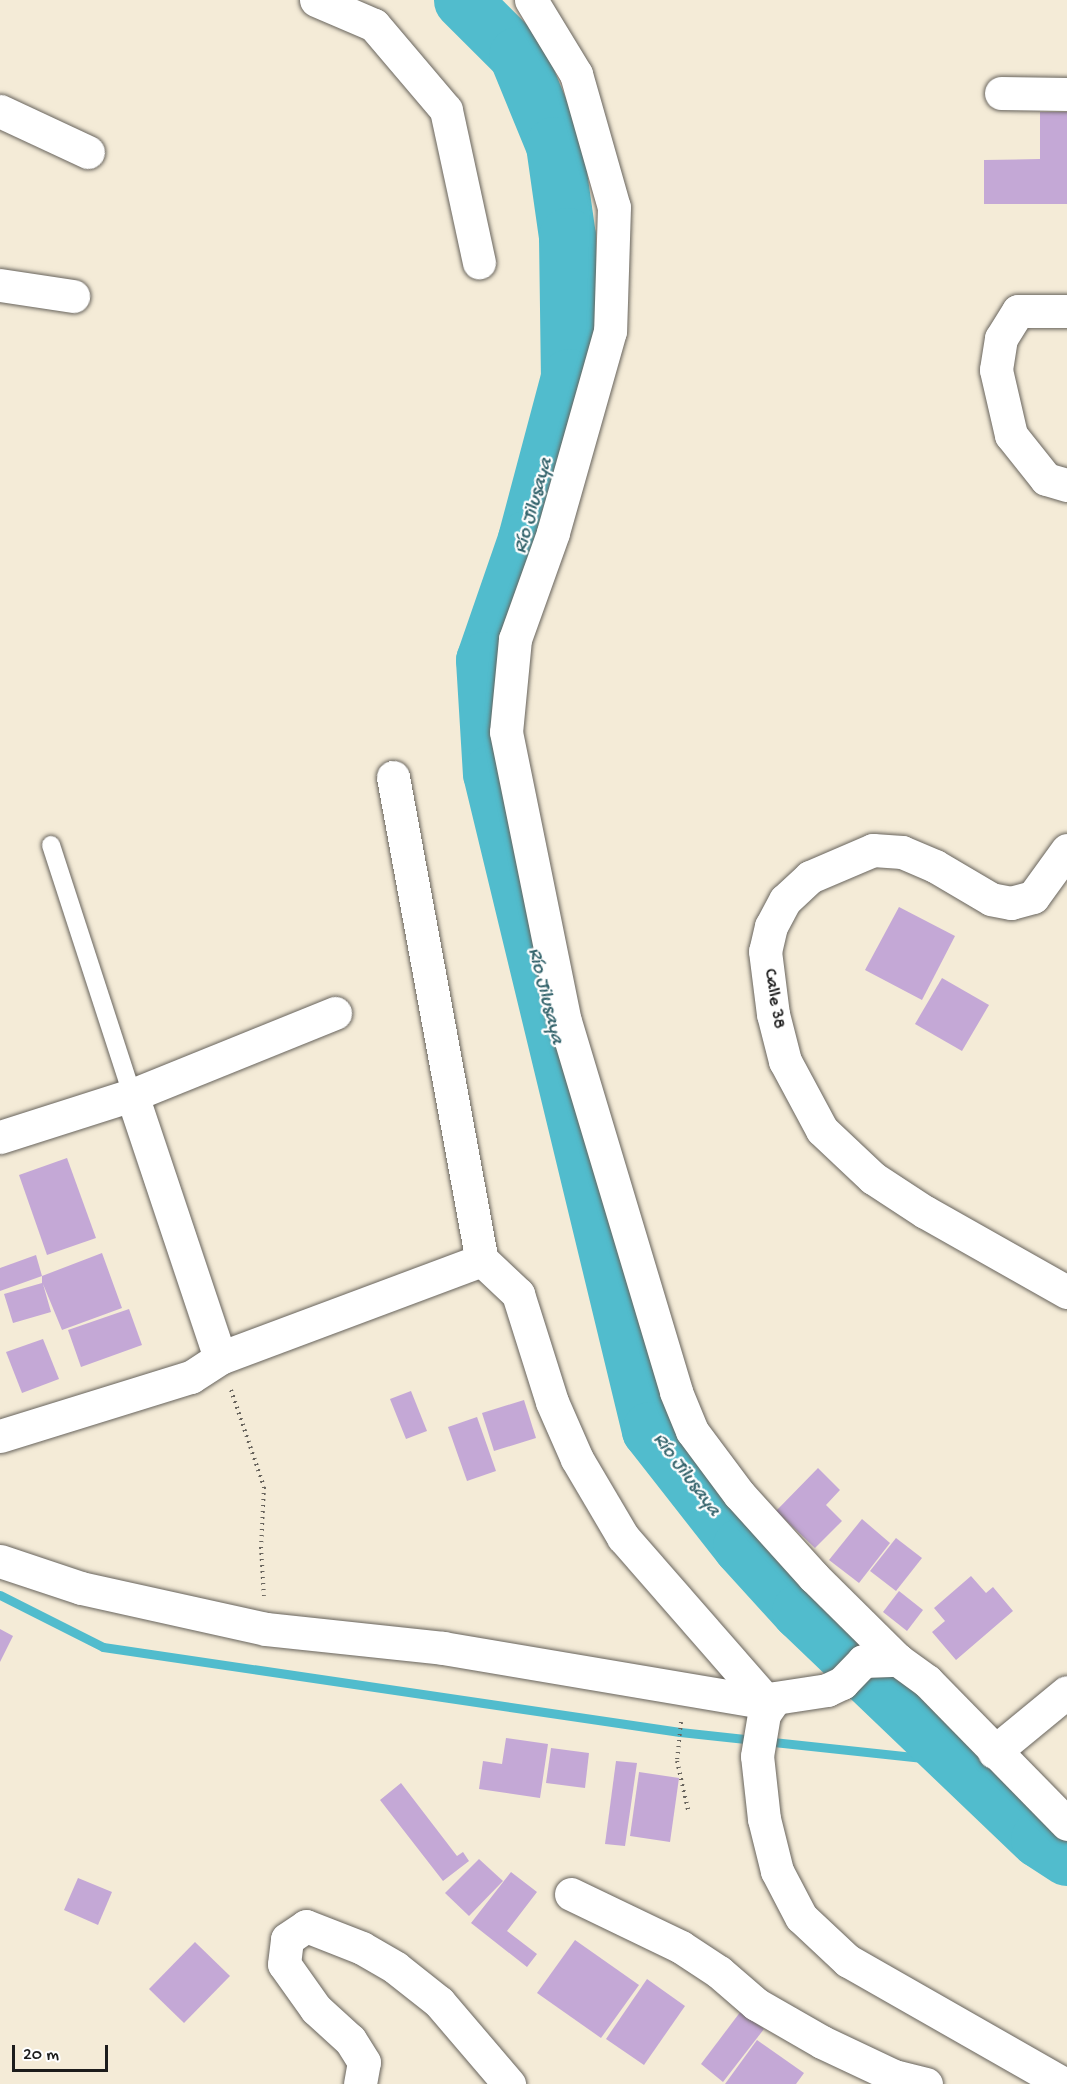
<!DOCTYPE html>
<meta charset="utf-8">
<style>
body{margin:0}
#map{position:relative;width:1067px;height:2084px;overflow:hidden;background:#f4ebd7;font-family:"Gochi Hand",sans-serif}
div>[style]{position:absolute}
.stream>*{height:9px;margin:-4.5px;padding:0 4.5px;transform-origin:4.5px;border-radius:4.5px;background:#51bccd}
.river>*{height:57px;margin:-28.5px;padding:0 28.5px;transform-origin:28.5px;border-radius:28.5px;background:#51bccd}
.building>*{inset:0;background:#c4a8d6}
.path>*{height:4px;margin-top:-2px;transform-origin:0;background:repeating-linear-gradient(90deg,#68645d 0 1.5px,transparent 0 6px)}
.roads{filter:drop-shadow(0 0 2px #68645d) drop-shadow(0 0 2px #68645d)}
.service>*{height:18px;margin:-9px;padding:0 9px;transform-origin:9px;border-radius:9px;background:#fff}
.minor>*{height:33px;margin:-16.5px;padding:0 16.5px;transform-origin:16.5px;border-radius:16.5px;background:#fff}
.tertiary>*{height:33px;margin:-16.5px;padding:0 16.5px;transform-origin:16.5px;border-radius:16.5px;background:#fff}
span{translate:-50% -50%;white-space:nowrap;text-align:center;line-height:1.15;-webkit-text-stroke:4.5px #fff;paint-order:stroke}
.street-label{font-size:18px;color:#1c1c1c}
.water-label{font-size:20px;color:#34646c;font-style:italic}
.scale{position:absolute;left:12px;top:2045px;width:96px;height:27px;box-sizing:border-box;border:3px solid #1c1c1c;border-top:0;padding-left:8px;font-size:18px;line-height:21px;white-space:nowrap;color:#1c1c1c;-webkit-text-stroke:4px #fff;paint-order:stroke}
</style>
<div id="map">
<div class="stream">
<div style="left:0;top:1595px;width:115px;rotate:26.8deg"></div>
<div style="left:103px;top:1647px;width:583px;rotate:8.38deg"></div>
<div style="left:680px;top:1732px;width:284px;rotate:6.1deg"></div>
</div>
<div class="river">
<div style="left:462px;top:0;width:78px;rotate:45deg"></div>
<div style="left:517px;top:55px;width:97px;rotate:67.7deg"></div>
<div style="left:554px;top:145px;width:92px;rotate:81.9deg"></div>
<div style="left:567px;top:236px;width:141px;rotate:89.2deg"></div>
<div style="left:569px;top:377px;width:168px;rotate:104.9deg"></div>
<div style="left:526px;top:539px;width:128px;rotate:109.1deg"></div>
<div style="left:484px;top:660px;width:113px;rotate:86.5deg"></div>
<div style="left:491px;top:773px;width:676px;rotate:76.4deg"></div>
<div style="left:650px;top:1430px;width:147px;rotate:51.9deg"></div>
<div style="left:741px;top:1546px;width:88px;rotate:47.8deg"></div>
<div style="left:800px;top:1611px;width:330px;rotate:43.7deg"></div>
<div style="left:1039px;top:1839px;width:33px;rotate:33deg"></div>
</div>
<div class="building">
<div style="clip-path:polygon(1040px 112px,1067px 112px,1067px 204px,984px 204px,984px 160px,1040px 159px)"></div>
<div style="clip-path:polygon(899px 907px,955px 936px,922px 1000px,865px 970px)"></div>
<div style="clip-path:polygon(942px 978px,989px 1005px,962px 1051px,915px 1024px)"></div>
<div style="clip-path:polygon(67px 1158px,96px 1238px,47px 1255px,19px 1175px)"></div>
<div style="clip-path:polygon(102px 1253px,122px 1308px,62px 1330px,43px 1284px,51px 1312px,13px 1323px,4px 1294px,42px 1283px,42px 1276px)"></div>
<div style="clip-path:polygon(36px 1255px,42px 1276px,0 1291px,0 1268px)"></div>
<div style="clip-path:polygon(129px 1309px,142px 1345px,81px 1367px,68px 1330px)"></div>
<div style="clip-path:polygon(43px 1339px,59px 1379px,22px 1393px,6px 1352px)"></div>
<div style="clip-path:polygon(411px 1391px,427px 1431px,406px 1439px,390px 1399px)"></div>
<div style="clip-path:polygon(524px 1400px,536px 1438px,494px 1451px,482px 1413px)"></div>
<div style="clip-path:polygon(477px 1417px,496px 1471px,467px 1481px,448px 1427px)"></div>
<div style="clip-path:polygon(818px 1468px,840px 1490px,826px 1505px,842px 1521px,815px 1548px,776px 1511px)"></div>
<div style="clip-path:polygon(862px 1519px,890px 1543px,859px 1583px,829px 1560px)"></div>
<div style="clip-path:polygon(896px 1538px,922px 1558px,896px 1591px,870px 1571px)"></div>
<div style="clip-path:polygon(971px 1576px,986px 1593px,993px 1587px,1013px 1611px,956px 1660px,932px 1632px,945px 1621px,934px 1608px)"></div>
<div style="clip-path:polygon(899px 1591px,923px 1610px,907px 1631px,883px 1612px)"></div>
<div style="clip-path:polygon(0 1629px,13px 1636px,0 1662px)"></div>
<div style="clip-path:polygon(506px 1738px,548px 1744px,540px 1798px,479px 1789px,483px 1761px,502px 1764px)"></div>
<div style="clip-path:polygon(551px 1748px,589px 1753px,585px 1788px,546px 1783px)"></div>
<div style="clip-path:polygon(616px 1761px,637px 1763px,625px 1846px,605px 1844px)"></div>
<div style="clip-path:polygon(639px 1772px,679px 1778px,670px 1842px,630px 1836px)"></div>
<div style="clip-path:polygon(401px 1783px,457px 1856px,463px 1852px,469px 1861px,443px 1881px,380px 1800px)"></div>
<div style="clip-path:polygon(479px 1859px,503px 1881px,469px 1916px,445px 1893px)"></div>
<div style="clip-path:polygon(511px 1872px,537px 1892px,507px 1931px,537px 1954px,527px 1967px,471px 1923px)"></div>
<div style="clip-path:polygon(78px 1878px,112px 1892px,98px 1925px,64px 1910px)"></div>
<div style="clip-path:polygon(575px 1940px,639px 1985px,601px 2038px,537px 1993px)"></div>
<div style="clip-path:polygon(195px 1942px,230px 1976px,184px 2023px,149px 1989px)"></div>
<div style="clip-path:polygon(647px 1979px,685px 2006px,644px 2065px,606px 2039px)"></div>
<div style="clip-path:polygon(741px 2011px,764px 2029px,723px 2082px,701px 2064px)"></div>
<div style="clip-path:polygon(757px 2040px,804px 2073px,796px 2084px,725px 2084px)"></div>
</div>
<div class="path">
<div style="left:231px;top:1390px;width:102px;rotate:71.2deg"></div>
<div style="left:264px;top:1487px;width:60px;rotate:92.9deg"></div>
<div style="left:261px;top:1547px;width:49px;rotate:86.5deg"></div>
<div style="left:681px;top:1722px;width:39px;rotate:96deg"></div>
<div style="left:677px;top:1761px;width:50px;rotate:77.3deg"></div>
</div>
<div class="roads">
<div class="service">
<div style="left:51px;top:845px;width:263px;rotate:72deg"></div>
</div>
<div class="minor">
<div style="left:316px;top:0;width:63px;rotate:23.3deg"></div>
<div style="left:374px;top:25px;width:111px;rotate:49.7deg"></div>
<div style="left:446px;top:110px;width:156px;rotate:77.8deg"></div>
<div style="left:531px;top:0;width:87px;rotate:58.7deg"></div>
<div style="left:576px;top:74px;width:138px;rotate:74.1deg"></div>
<div style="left:614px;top:207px;width:124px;rotate:91.8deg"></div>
<div style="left:610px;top:331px;width:210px;rotate:105.8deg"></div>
<div style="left:553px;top:533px;width:113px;rotate:109.7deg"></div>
<div style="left:515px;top:639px;width:93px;rotate:95.5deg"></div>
<div style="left:506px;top:732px;width:295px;rotate:78.5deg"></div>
<div style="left:565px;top:1021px;width:387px;rotate:73.3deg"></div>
<div style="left:676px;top:1392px;width:42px;rotate:67.7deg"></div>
<div style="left:692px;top:1431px;width:79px;rotate:53.3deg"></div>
<div style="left:739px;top:1494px;width:112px;rotate:47.9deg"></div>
<div style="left:814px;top:1577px;width:118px;rotate:44.7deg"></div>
<div style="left:1001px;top:93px;width:66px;rotate:0.9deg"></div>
<div style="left:0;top:111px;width:97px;rotate:25deg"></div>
<div style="left:0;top:285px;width:74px;rotate:8.6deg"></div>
<div style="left:1067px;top:311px;width:49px;rotate:180deg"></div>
<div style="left:1018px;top:311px;width:32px;rotate:122deg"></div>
<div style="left:1001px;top:338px;width:32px;rotate:99deg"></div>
<div style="left:996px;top:370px;width:67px;rotate:77deg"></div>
<div style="left:1011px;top:435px;width:56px;rotate:51.5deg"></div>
<div style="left:1046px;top:479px;width:22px;rotate:16deg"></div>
<div style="left:393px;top:777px;width:491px;rotate:79.6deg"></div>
<div style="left:482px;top:1260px;width:50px;rotate:43.4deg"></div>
<div style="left:518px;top:1294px;width:113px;rotate:72.5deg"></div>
<div style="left:552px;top:1402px;width:62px;rotate:66.3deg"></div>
<div style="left:577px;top:1459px;width:91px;rotate:59.5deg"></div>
<div style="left:623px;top:1537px;width:220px;rotate:48.9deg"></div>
<div style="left:1067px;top:850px;width:58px;rotate:125.9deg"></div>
<div style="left:1033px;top:897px;width:23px;rotate:165deg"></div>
<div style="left:1011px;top:903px;width:20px;rotate:-169deg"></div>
<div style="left:991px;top:899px;width:65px;rotate:-149.5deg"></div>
<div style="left:935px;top:866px;width:36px;rotate:-157deg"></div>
<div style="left:902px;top:852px;width:29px;rotate:-176deg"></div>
<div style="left:873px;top:850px;width:69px;rotate:156.8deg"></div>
<div style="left:810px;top:877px;width:34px;rotate:137deg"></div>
<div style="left:785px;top:900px;width:30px;rotate:118deg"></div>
<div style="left:771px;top:926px;width:26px;rotate:103deg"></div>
<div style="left:765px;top:951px;width:64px;rotate:82.8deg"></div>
<div style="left:773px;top:1014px;width:49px;rotate:75.7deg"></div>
<div style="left:785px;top:1061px;width:78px;rotate:61.8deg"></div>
<div style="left:822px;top:1130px;width:70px;rotate:43.3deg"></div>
<div style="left:873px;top:1178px;width:62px;rotate:33.2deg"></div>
<div style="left:925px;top:1212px;width:163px;rotate:29.4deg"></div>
<div style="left:132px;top:1095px;width:277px;rotate:71.5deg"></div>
<div style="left:0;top:1137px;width:139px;rotate:-17.7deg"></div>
<div style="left:132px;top:1095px;width:219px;rotate:-22deg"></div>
<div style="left:0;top:1436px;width:200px;rotate:-17.2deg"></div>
<div style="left:191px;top:1377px;width:35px;rotate:-33deg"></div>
<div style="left:220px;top:1358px;width:280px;rotate:-20.5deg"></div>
<div style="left:0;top:1561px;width:85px;rotate:18.4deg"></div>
<div style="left:81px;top:1588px;width:189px;rotate:12.5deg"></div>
<div style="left:266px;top:1629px;width:178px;rotate:6.1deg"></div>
<div style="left:443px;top:1648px;width:330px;rotate:9.6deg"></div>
<div style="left:994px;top:1752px;width:94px;rotate:-39.4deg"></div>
<div style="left:571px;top:1894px;width:122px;rotate:25.7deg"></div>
<div style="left:681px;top:1947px;width:45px;rotate:33.3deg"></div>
<div style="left:719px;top:1972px;width:49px;rotate:40.9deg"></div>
<div style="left:756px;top:2004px;width:76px;rotate:29.9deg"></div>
<div style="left:822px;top:2042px;width:80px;rotate:25.3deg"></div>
<div style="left:894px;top:2076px;width:33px;rotate:14deg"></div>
</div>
<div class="tertiary">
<div style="left:360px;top:2084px;width:22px;rotate:-80deg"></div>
<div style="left:364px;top:2062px;width:26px;rotate:-122deg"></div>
<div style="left:350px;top:2040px;width:46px;rotate:-137.6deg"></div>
<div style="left:316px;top:2009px;width:55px;rotate:-125.4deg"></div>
<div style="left:284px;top:1964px;width:25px;rotate:-83deg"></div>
<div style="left:287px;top:1939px;width:23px;rotate:-34deg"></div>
<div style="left:306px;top:1926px;width:60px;rotate:21.4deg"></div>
<div style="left:362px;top:1948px;width:39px;rotate:30deg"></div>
<div style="left:396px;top:1968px;width:55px;rotate:38.3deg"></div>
<div style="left:439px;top:2002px;width:108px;rotate:49.5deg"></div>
<div style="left:1064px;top:2084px;width:249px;rotate:-150.3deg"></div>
<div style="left:848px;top:1961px;width:64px;rotate:-136.9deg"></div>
<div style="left:801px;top:1917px;width:52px;rotate:-117.6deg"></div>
<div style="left:777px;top:1871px;width:54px;rotate:-104deg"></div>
<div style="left:764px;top:1819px;width:63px;rotate:-96.3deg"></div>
<div style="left:757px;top:1756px;width:43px;rotate:-80.5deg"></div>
<div style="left:764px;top:1714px;width:19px;rotate:-55deg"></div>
<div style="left:775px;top:1698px;width:53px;rotate:-8.7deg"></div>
<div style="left:827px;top:1690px;width:17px;rotate:-25deg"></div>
<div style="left:842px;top:1683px;width:30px;rotate:-46deg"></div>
<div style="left:863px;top:1661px;width:35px;rotate:-2deg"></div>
<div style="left:898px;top:1660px;width:36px;rotate:36deg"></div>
<div style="left:927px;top:1681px;width:200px;rotate:45.6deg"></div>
</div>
</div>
<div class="street-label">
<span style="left:773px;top:999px;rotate:81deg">Calle 38</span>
</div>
<div class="water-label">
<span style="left:534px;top:506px;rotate:-74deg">Río Jilusaya</span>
<span style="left:545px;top:996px;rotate:76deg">Río Jilusaya</span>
<span style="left:686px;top:1475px;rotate:53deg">Río Jilusaya</span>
</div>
<div class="scale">20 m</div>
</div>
